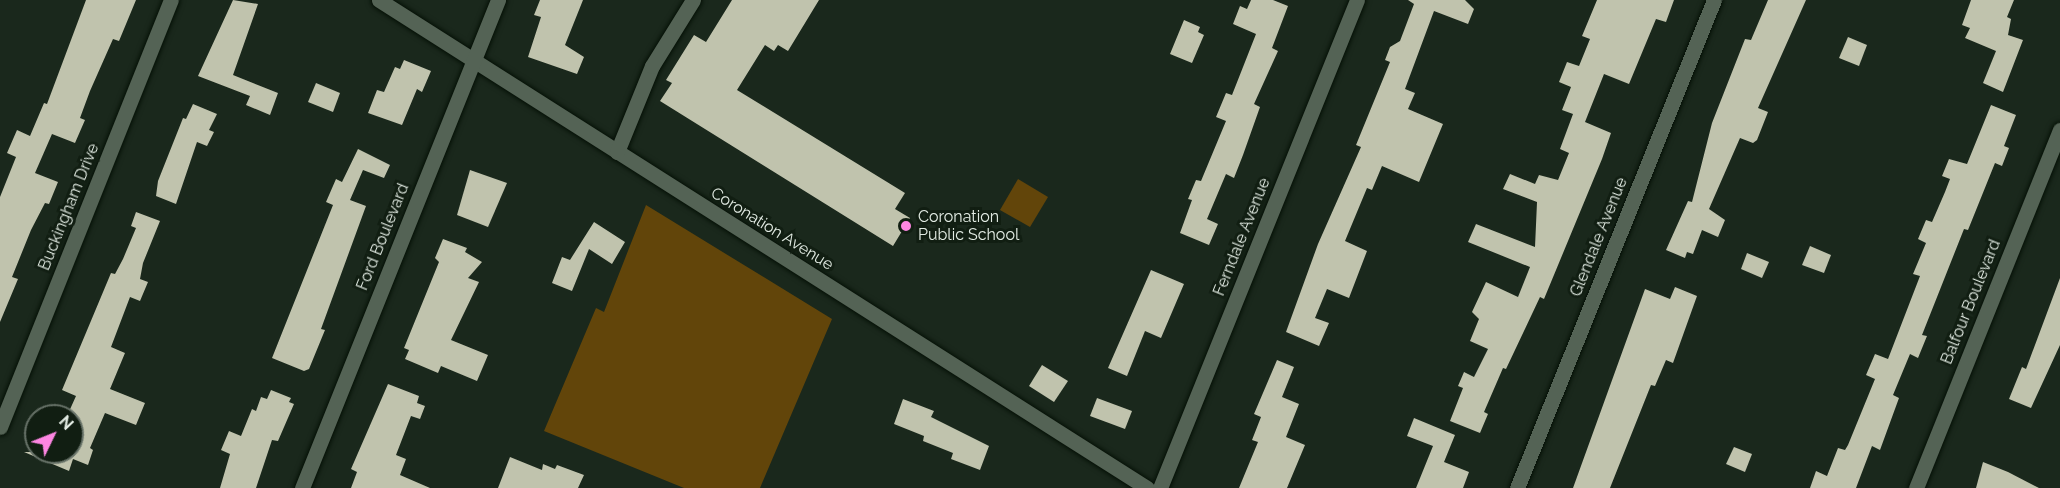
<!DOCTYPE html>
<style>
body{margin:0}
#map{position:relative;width:2060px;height:488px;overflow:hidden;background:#1a281c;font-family:Raleway,sans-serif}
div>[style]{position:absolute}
.green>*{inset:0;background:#62450a}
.building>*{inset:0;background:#c0c3ad}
.roads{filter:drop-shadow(0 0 2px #051006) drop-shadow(0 0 2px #051006)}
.minor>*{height:15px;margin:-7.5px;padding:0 7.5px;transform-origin:7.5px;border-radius:7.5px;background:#546355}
.dots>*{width:16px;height:16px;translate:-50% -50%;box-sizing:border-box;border:3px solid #111e12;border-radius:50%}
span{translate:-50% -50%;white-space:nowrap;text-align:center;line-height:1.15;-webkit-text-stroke:6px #111e12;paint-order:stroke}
.street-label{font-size:16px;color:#e2ebe3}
.poi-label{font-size:16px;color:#e2ebe3}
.left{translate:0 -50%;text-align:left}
.north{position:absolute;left:24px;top:404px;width:60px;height:60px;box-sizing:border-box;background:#111e12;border:2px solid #657066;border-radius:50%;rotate:47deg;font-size:16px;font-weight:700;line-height:24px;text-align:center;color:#e2ebe3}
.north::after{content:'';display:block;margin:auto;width:21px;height:27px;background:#fd86e2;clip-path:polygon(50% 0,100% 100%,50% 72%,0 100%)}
</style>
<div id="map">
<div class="green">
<div style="clip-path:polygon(1018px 179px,1048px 197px,1030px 227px,1000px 210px)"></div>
<div style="clip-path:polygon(646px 205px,832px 319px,760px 488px,684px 488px,544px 431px,596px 308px,604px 312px)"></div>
</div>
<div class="building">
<div style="clip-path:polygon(86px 0,136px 0,119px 41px,113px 39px,90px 91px,80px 118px,85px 120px,75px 143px,52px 134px,35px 173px,58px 182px,49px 204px,45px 203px,31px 230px,12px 277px,18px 279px,0 322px,0 197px,16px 157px,7px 153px,17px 130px,30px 136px,44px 103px,47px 104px)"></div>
<div style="clip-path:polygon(233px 0,258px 4px,233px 75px,278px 93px,270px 115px,246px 105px,250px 96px,198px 76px)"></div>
<div style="clip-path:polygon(540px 0,583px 0,565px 45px,584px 57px,577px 74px,528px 57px,541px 17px,534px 15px)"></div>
<div style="clip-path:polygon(732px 0,819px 0,788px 51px,778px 45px,774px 51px,765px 45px,737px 90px,905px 193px,895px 209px,910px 218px,893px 246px,660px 101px,672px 83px,666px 80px,694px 35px,706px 42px)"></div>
<div style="clip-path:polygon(1251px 0,1273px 0,1288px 6px,1272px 48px,1278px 51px,1254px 104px,1260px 107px,1243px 155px,1234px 178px,1226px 174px,1207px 219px,1218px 224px,1209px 245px,1180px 233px,1192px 200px,1188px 199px,1196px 180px,1201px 181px,1226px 121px,1216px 117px,1226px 93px,1232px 95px,1256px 34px,1233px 24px,1240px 6px,1247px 9px)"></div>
<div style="clip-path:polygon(1408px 0,1465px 0,1474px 9px,1468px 24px,1434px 11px,1405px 89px,1415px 93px,1408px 109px,1443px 124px,1419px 182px,1382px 166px,1372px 190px,1367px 188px,1345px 241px,1367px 251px,1349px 298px,1327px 289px,1315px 318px,1329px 323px,1319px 346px,1286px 332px,1318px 244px,1361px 147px,1356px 145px,1390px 62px,1385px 60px,1390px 47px,1400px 41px,1414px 4px)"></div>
<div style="clip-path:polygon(1597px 0,1674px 0,1666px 22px,1656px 19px,1629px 84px,1604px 74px,1585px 122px,1611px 133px,1602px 159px,1544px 299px,1540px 297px,1506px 369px,1503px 368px,1484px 412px,1488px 414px,1480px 433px,1450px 421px,1463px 388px,1458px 386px,1464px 372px,1474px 377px,1488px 349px,1470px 341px,1479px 319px,1472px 312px,1486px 282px,1518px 297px,1530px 267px,1468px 242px,1476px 224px,1535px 247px,1537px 202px,1503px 189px,1510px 174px,1535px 184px,1539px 175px,1558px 180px,1569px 153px,1560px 149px,1573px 114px,1562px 110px,1571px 87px,1559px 82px,1567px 62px,1579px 66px,1590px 39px,1582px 36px)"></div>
<div style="clip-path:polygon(1768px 0,1806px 0,1758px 108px,1768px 112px,1757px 140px,1753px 143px,1740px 138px,1709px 209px,1725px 220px,1718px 237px,1702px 230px,1693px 254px,1687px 252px,1685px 258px,1666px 250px,1688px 201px,1692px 202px,1712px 123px,1745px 39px,1751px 40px)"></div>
<div style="clip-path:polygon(1971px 0,2014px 0,2007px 17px,2011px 19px,2008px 35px,2023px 40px,2003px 92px,1983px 83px,1996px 51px,1965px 38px,1970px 28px,1962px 25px)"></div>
<div style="clip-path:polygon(1184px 20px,1200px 27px,1198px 32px,1204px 35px,1192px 63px,1170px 54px)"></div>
<div style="clip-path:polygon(1848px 37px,1867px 45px,1859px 66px,1839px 58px)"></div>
<div style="clip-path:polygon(404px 60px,431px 71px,422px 92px,417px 89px,402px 125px,368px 113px,377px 90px,384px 92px,395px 67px,400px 69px)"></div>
<div style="clip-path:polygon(316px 83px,340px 93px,333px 112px,308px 102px)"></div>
<div style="clip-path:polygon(193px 104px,217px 114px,209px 130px,214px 132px,207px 146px,197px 142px,176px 204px,156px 196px,158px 181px,183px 118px,186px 119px)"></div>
<div style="clip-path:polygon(1991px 105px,2016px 115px,2004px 146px,2009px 148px,2002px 166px,1995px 163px,1968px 230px,1964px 229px,1922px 335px,1927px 336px,1918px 358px,1910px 354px,1893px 395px,1899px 398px,1880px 450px,1872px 446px,1856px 488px,1810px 488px,1816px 471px,1827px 476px,1838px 448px,1845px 450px,1848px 445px,1875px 379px,1866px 375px,1875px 354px,1888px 359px,1920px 276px,1913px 274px,1926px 243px,1918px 239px,1926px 220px,1932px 222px,1945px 192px,1950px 179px,1942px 176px,1949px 159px,1967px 164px)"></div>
<div style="clip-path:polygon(358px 149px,390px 165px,384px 178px,363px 170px,350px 200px,366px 206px,321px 329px,325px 330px,309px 369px,304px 371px,272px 358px,333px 205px,326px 202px,336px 179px,342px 182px)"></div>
<div style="clip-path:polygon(470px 170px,507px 183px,488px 227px,457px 215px)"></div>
<div style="clip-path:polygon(136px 212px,160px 221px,143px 263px,140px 279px,148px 282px,140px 301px,130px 297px,111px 347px,125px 353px,110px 389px,145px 403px,136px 425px,105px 413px,90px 448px,93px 450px,88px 465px,73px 459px,69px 471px,24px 452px,72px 452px,72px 416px,67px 416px,76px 396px,62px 390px,111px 273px,115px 274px,123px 259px,136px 228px,131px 226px)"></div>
<div style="clip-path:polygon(594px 222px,625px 242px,612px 264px,589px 249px,572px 291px,552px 283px,562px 257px,570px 260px)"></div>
<div style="clip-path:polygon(443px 239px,467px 248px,465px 252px,482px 262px,468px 278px,479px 282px,451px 340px,488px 355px,477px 381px,441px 366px,438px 373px,405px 359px,409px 350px,404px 348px,439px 262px,435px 258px)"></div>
<div style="clip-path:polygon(1810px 246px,1831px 255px,1824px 273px,1802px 265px)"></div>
<div style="clip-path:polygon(1747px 253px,1769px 262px,1762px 278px,1741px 269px)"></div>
<div style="clip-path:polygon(1151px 270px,1184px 284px,1161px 338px,1145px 331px,1127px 376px,1108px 368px)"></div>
<div style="clip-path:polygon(2060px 278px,2060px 345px,2031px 408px,2009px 399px,2022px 367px,2026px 369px)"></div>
<div style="clip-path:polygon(1675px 287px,1697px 296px,1673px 363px,1666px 360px,1655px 386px,1651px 385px,1610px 488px,1573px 488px,1645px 289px,1670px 299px)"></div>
<div style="clip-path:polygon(1277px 360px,1294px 367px,1282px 397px,1299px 404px,1286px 437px,1305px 445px,1287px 488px,1239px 488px,1258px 442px,1252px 440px,1261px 417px,1254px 414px)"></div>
<div style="clip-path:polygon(1042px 365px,1068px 381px,1054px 402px,1029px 386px)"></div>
<div style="clip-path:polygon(388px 384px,419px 396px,417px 403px,425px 406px,420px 419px,411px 416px,396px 455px,406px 459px,400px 475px,430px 488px,351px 488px,357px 472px,351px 469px)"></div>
<div style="clip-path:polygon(271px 390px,291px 398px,289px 402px,294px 404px,278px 441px,272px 440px,256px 488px,220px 488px,230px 454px,221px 450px,229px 431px,241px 436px,252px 409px,256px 411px,261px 397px,267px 399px)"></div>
<div style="clip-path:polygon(1097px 398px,1132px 411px,1125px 429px,1090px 416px)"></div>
<div style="clip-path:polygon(903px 399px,934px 411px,931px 417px,989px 446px,980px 470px,951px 459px,953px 453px,923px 441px,924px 436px,894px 424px)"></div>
<div style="clip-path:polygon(1414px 418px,1455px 435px,1444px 462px,1469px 472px,1463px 488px,1416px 488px,1433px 446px,1407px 436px)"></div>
<div style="clip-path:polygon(1734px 447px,1752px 454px,1745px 472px,1726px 464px)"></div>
<div style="clip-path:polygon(510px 457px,542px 470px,543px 464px,555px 469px,557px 465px,584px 475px,578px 488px,498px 488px)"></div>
<div style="clip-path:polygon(1983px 462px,2008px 472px,2039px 488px,1976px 488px)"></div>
</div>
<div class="roads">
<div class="minor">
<div style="left:379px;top:0;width:910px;rotate:32.43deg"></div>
<div style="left:617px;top:152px;width:93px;rotate:-67.9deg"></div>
<div style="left:652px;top:66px;width:78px;rotate:-58.2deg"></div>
<div style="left:0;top:427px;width:460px;rotate:-68.2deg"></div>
<div style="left:302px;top:488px;width:526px;rotate:-68.12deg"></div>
<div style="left:1160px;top:488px;width:526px;rotate:-68.02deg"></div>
<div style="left:1517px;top:488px;width:526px;rotate:-68.02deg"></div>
<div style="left:1916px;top:488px;width:386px;rotate:-68.1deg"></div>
</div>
</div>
<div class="dots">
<div style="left:906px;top:226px;background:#fd86e2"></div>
</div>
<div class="street-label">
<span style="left:69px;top:207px;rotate:-68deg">Buckingham Drive</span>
<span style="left:772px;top:229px;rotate:32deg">Coronation Avenue</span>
<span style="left:383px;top:237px;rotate:-68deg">Ford Boulevard</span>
<span style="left:1242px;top:237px;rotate:-68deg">Ferndale Avenue</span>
<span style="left:1599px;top:237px;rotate:-68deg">Glendale Avenue</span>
<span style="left:1971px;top:302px;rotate:-68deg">Balfour Boulevard</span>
</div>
<div class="poi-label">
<span class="left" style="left:918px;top:226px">Coronation<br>Public School</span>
</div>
<div class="north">N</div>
</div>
